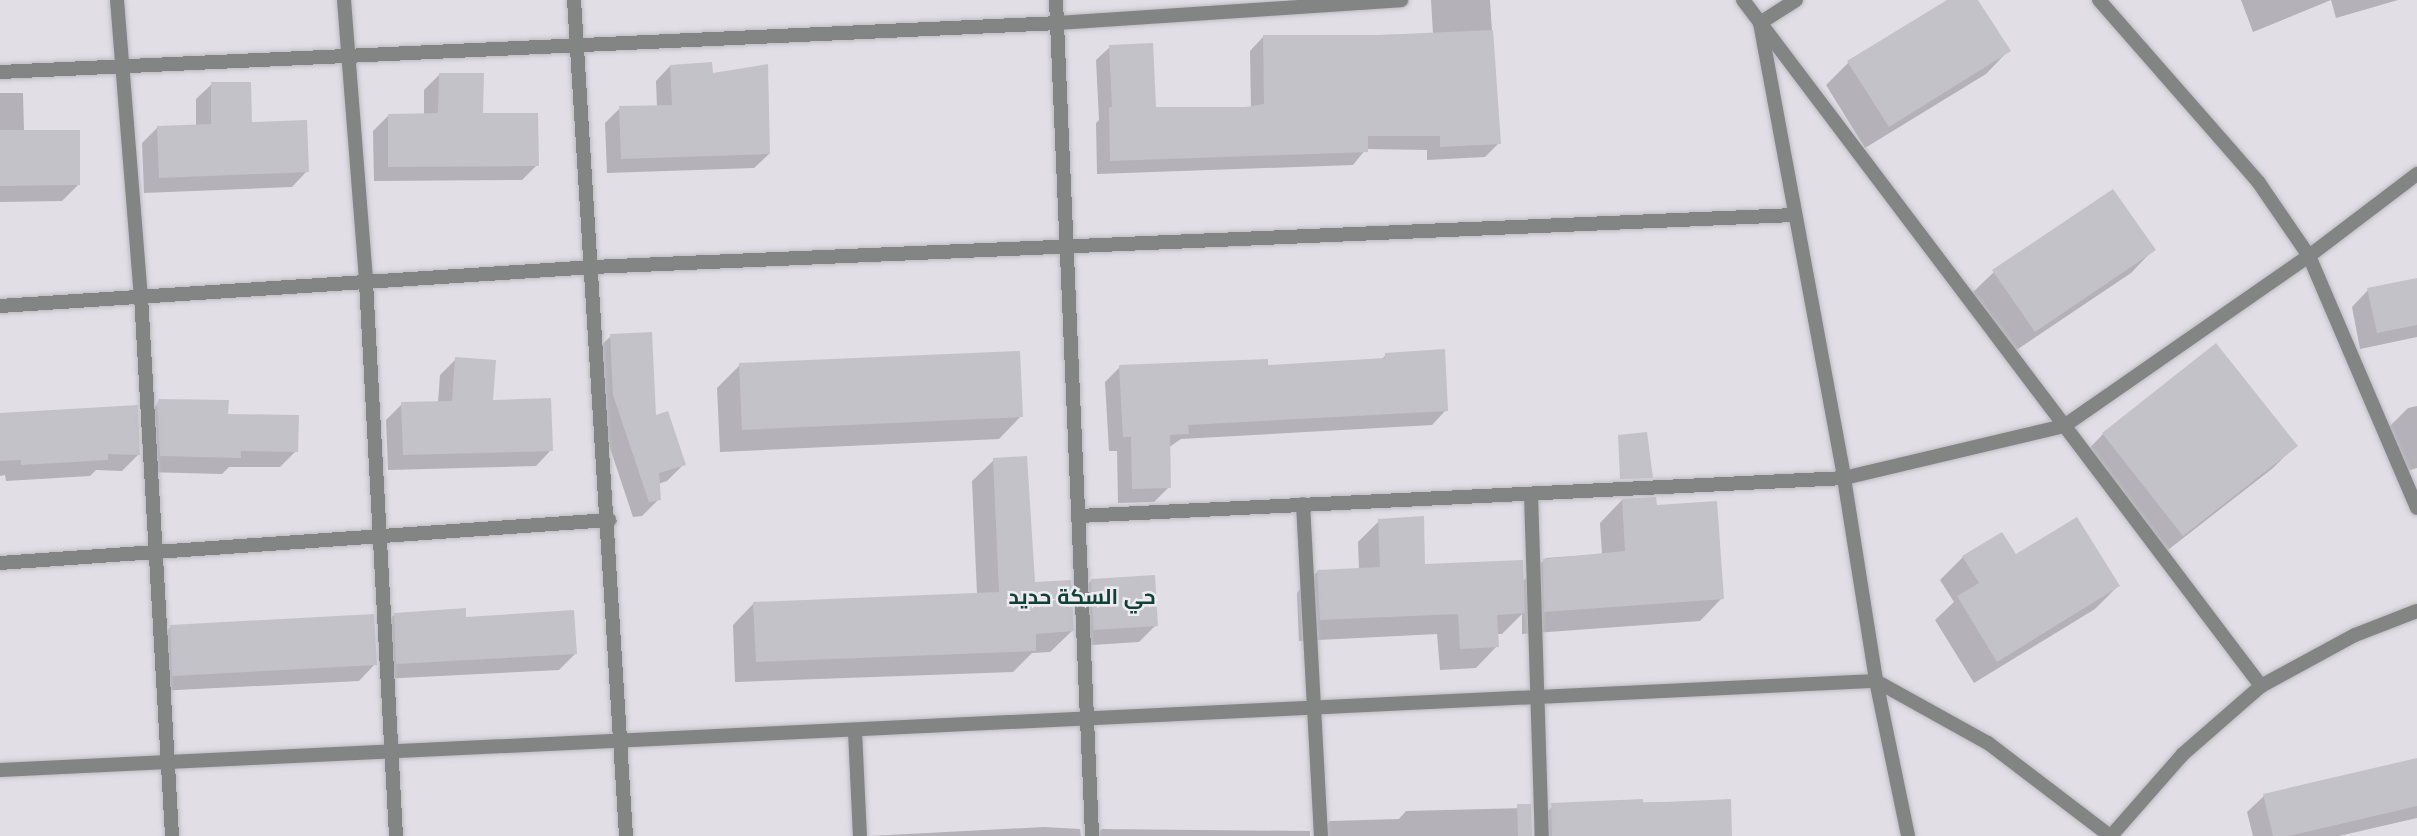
<!DOCTYPE html>
<meta charset="utf-8">
<style>
body{margin:0}
#map{position:relative;width:2417px;height:836px;overflow:hidden;background:#e1dee6;font-family:Helvetica,Cairo,sans-serif}
div>[style]{position:absolute}
.shadow>*{inset:0;background:#0003}
.building>*{inset:0;background:#c4c2c9}
.roads{filter:drop-shadow(0 0 2px #bdbbc2) drop-shadow(0 0 2px #bdbbc2)}
.street>*{height:14px;margin:-7px;padding:0 7px;transform-origin:7px;border-radius:7px;background:#828584}
span{translate:-50% -50%;white-space:nowrap;text-align:center;line-height:1.15;-webkit-text-stroke:5px #eeebf3;paint-order:stroke}
.neighbourhood-label{font-size:21px;color:#0f4232;font-weight:700}
</style>
<div id="map">
<div class="shadow">
<div style="clip-path:polygon(1431px 0,1490px 0,1499px 143px,1485px 157px,1427px 160px,1427px 150px,1366px 149px,1353px 165px,1097px 174px,1096px 123px,1099px 120px,1096px 60px,1110px 47px,1155px 109px,1251px 108px,1250px 51px,1263px 37px,1433px 34px)"></div>
<div style="clip-path:polygon(1950px 0,1976px 0,2008px 51px,1986px 74px,1865px 148px,1826px 85px,1848px 63px)"></div>
<div style="clip-path:polygon(2241px 0,2398px 0,2336px 18px,2331px 0,2253px 32px)"></div>
<div style="clip-path:polygon(670px 66px,711px 75px,769px 154px,754px 168px,607px 173px,605px 123px,620px 108px,657px 107px,656px 81px)"></div>
<div style="clip-path:polygon(440px 74px,537px 165px,522px 180px,374px 181px,373px 131px,389px 115px,424px 115px,424px 90px)"></div>
<div style="clip-path:polygon(212px 84px,250px 124px,307px 171px,292px 187px,144px 193px,142px 143px,158px 127px,196px 126px,196px 99px)"></div>
<div style="clip-path:polygon(0 93px,23px 93px,24px 132px,78px 185px,62px 201px,0 202px)"></div>
<div style="clip-path:polygon(2153px 250px,2131px 273px,2012px 353px,1971px 294px,1994px 272px)"></div>
<div style="clip-path:polygon(2417px 280px,2417px 337px,2360px 349px,2352px 307px,2368px 290px)"></div>
<div style="clip-path:polygon(611px 336px,684px 464px,667px 481px,658px 484px,659px 499px,642px 516px,633px 517px,598px 412px,594px 352px)"></div>
<div style="clip-path:polygon(1386px 355px,1446px 410px,1432px 425px,1181px 439px,1168px 448px,1169px 487px,1154px 502px,1118px 503px,1117px 451px,1109px 451px,1105px 382px,1120px 367px,1266px 367px,1381px 360px)"></div>
<div style="clip-path:polygon(456px 359px,492px 402px,551px 450px,536px 466px,388px 470px,386px 420px,402px 404px,438px 403px,440px 375px)"></div>
<div style="clip-path:polygon(740px 365px,1021px 416px,999px 439px,720px 452px,717px 388px)"></div>
<div style="clip-path:polygon(160px 401px,227px 416px,296px 451px,280px 467px,229px 467px,222px 474px,144px 472px,141px 422px)"></div>
<div style="clip-path:polygon(2417px 406px,2417px 468px,2397px 474px,2385px 431px,2408px 408px)"></div>
<div style="clip-path:polygon(0 413px,139px 454px,122px 471px,96px 470px,90px 476px,6px 481px,5px 475px,0 476px)"></div>
<div style="clip-path:polygon(2103px 434px,2295px 446px,2273px 468px,2159px 557px,2081px 457px)"></div>
<div style="clip-path:polygon(994px 460px,1033px 584px,1072px 631px,1050px 652px,1032px 653px,1013px 672px,735px 682px,733px 625px,754px 603px,977px 594px,972px 481px)"></div>
<div style="clip-path:polygon(1622px 500px,1655px 507px,1722px 598px,1700px 621px,1522px 634px,1522px 614px,1502px 634px,1496px 634px,1497px 646px,1476px 668px,1440px 670px,1437px 634px,1299px 641px,1297px 593px,1318px 571px,1359px 570px,1358px 542px,1379px 521px,1424px 566px,1522px 582px,1546px 558px,1602px 554px,1600px 523px)"></div>
<div style="clip-path:polygon(1963px 557px,2016px 557px,2118px 586px,2095px 609px,1974px 683px,1935px 620px,1954px 602px,1940px 580px)"></div>
<div style="clip-path:polygon(1091px 581px,1156px 625px,1139px 642px,1077px 646px,1075px 597px)"></div>
<div style="clip-path:polygon(394px 615px,464px 619px,575px 654px,559px 670px,380px 679px,378px 631px)"></div>
<div style="clip-path:polygon(171px 627px,375px 664px,359px 681px,157px 691px,154px 643px)"></div>
<div style="clip-path:polygon(2417px 759px,2417px 818px,2339px 836px,2253px 836px,2247px 812px,2264px 796px)"></div>
<div style="clip-path:polygon(1729px 801px,1730px 836px,1534px 836px,1534px 825px,1551px 808px,1567px 804px)"></div>
<div style="clip-path:polygon(1530px 808px,1531px 836px,1315px 836px,1330px 821px,1399px 819px,1406px 811px)"></div>
<div style="clip-path:polygon(1044px 827px,1080px 829px,1081px 836px,869px 836px)"></div>
<div style="clip-path:polygon(1102px 829px,1310px 831px,1310px 836px,1095px 836px)"></div>
</div>
<div class="building">
<div style="clip-path:polygon(1947px 0,1978px 0,2011px 51px,1889px 127px,1847px 61px)"></div>
<div style="clip-path:polygon(1493px 30px,1501px 144px,1440px 147px,1440px 136px,1368px 136px,1368px 152px,1110px 161px,1109px 107px,1112px 107px,1109px 45px,1153px 43px,1156px 107px,1245px 107px,1264px 104px,1263px 35px,1379px 35px)"></div>
<div style="clip-path:polygon(712px 62px,713px 73px,768px 64px,770px 154px,621px 159px,619px 106px,672px 105px,670px 65px)"></div>
<div style="clip-path:polygon(439px 73px,484px 73px,483px 113px,538px 113px,539px 166px,388px 167px,388px 114px,438px 113px)"></div>
<div style="clip-path:polygon(211px 82px,251px 82px,252px 122px,307px 120px,309px 172px,159px 178px,157px 126px,211px 124px)"></div>
<div style="clip-path:polygon(0 130px,80px 130px,80px 185px,0 186px)"></div>
<div style="clip-path:polygon(2113px 189px,2156px 250px,2035px 332px,1992px 270px)"></div>
<div style="clip-path:polygon(2417px 278px,2417px 325px,2377px 333px,2367px 288px)"></div>
<div style="clip-path:polygon(652px 332px,656px 415px,668px 411px,686px 465px,659px 473px,661px 500px,649px 502px,613px 395px,610px 334px)"></div>
<div style="clip-path:polygon(2216px 343px,2298px 446px,2183px 536px,2102px 433px)"></div>
<div style="clip-path:polygon(1445px 349px,1448px 411px,1188px 425px,1189px 434px,1170px 435px,1171px 488px,1132px 489px,1131px 437px,1123px 437px,1119px 365px,1268px 359px,1268px 365px,1385px 358px,1385px 353px)"></div>
<div style="clip-path:polygon(1020px 351px,1023px 417px,742px 430px,739px 363px)"></div>
<div style="clip-path:polygon(455px 357px,496px 360px,493px 400px,551px 398px,553px 451px,403px 455px,401px 402px,452px 401px)"></div>
<div style="clip-path:polygon(159px 399px,229px 400px,228px 414px,299px 415px,298px 452px,241px 451px,241px 458px,160px 456px,157px 404px)"></div>
<div style="clip-path:polygon(138px 405px,140px 455px,108px 454px,108px 460px,21px 465px,21px 460px,0 461px,0 413px)"></div>
<div style="clip-path:polygon(1647px 432px,1653px 478px,1620px 479px,1618px 435px)"></div>
<div style="clip-path:polygon(1027px 456px,1035px 582px,1071px 580px,1074px 631px,1036px 634px,1036px 651px,756px 662px,753px 602px,999px 592px,993px 458px)"></div>
<div style="clip-path:polygon(1656px 497px,1657px 505px,1717px 501px,1724px 599px,1544px 612px,1543px 559px,1625px 551px,1622px 499px)"></div>
<div style="clip-path:polygon(1424px 516px,1425px 564px,1523px 560px,1525px 613px,1497px 615px,1499px 647px,1460px 649px,1458px 614px,1320px 620px,1317px 570px,1380px 567px,1378px 519px)"></div>
<div style="clip-path:polygon(2077px 517px,2120px 586px,1997px 662px,1957px 596px,1979px 583px,1962px 556px,2002px 532px,2016px 554px)"></div>
<div style="clip-path:polygon(1155px 575px,1158px 626px,1093px 630px,1091px 579px)"></div>
<div style="clip-path:polygon(466px 608px,466px 617px,574px 610px,577px 654px,396px 664px,394px 613px)"></div>
<div style="clip-path:polygon(374px 614px,377px 665px,172px 676px,170px 625px)"></div>
<div style="clip-path:polygon(2417px 758px,2417px 806px,2289px 836px,2273px 836px,2263px 794px)"></div>
<div style="clip-path:polygon(1643px 799px,1643px 803px,1731px 799px,1732px 836px,1552px 836px,1551px 803px)"></div>
<div style="clip-path:polygon(1517px 804px,1531px 804px,1532px 836px,1518px 836px)"></div>
</div>
<div class="roads">
<div class="street">
<div style="left:117px;top:0;width:297px;rotate:85.4deg"></div>
<div style="left:141px;top:296px;width:541px;rotate:86.71deg"></div>
<div style="left:344px;top:0;width:283px;rotate:85.5deg"></div>
<div style="left:366px;top:282px;width:555px;rotate:86.9deg"></div>
<div style="left:574px;top:0;width:838px;rotate:86.44deg"></div>
<div style="left:1056px;top:0;width:837px;rotate:87.53deg"></div>
<div style="left:1743px;top:0;width:860px;rotate:52.94deg"></div>
<div style="left:1796px;top:0;width:43px;rotate:147.4deg"></div>
<div style="left:1760px;top:23px;width:463px;rotate:79.5deg"></div>
<div style="left:1844px;top:478px;width:206px;rotate:81deg"></div>
<div style="left:1876px;top:681px;width:158px;rotate:78.3deg"></div>
<div style="left:2099px;top:0;width:243px;rotate:48.8deg"></div>
<div style="left:2259px;top:183px;width:88px;rotate:55.6deg"></div>
<div style="left:2309px;top:256px;width:274px;rotate:66.8deg"></div>
<div style="left:0;top:72px;width:1058px;rotate:-2.65deg"></div>
<div style="left:1057px;top:23px;width:345px;rotate:-3.8deg"></div>
<div style="left:0;top:306px;width:594px;rotate:-3.76deg"></div>
<div style="left:593px;top:267px;width:1203px;rotate:-2.48deg"></div>
<div style="left:1531px;top:494px;width:342px;rotate:88.2deg"></div>
<div style="left:1303px;top:504px;width:332px;rotate:86.9deg"></div>
<div style="left:1079px;top:516px;width:766px;rotate:-2.84deg"></div>
<div style="left:1844px;top:478px;width:226px;rotate:-13.3deg"></div>
<div style="left:2064px;top:426px;width:298px;rotate:-34.8deg"></div>
<div style="left:2309px;top:256px;width:136px;rotate:-37.2deg"></div>
<div style="left:0;top:563px;width:611px;rotate:-4.04deg"></div>
<div style="left:855px;top:731px;width:105px;rotate:87.3deg"></div>
<div style="left:0;top:770px;width:1878px;rotate:-2.72deg"></div>
<div style="left:1876px;top:681px;width:128px;rotate:29deg"></div>
<div style="left:1988px;top:743px;width:153px;rotate:37.3deg"></div>
<div style="left:2111px;top:836px;width:109px;rotate:-48.7deg"></div>
<div style="left:2183px;top:754px;width:103px;rotate:-41.1deg"></div>
<div style="left:2261px;top:686px;width:107px;rotate:-28.5deg"></div>
<div style="left:2355px;top:635px;width:66px;rotate:-21.2deg"></div>
</div>
</div>
<div class="neighbourhood-label">
<span style="left:1082px;top:597px">حي السكة حديد</span>
</div>
</div>
